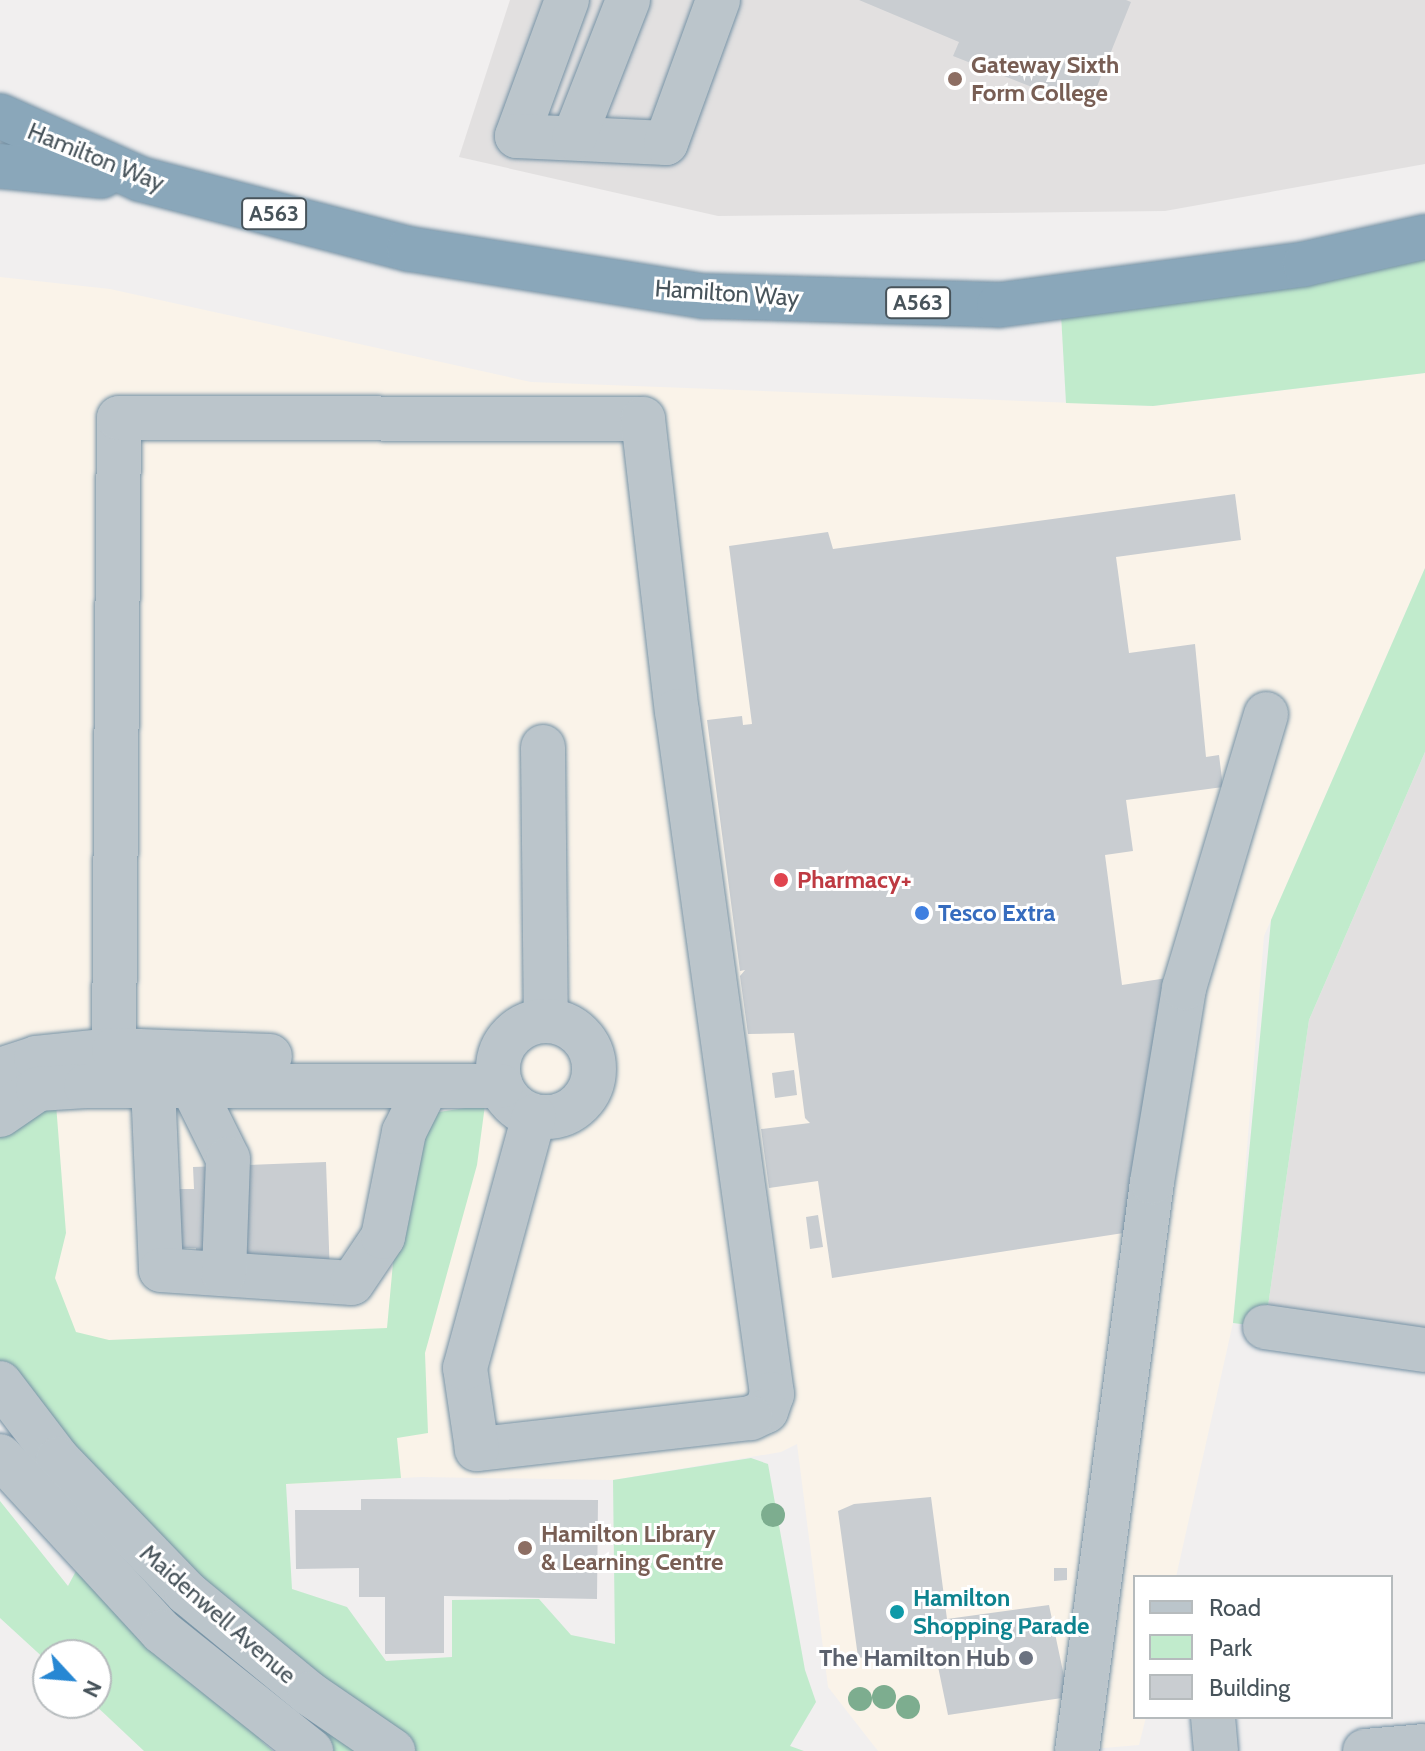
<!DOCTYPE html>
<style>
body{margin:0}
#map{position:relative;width:1425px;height:1751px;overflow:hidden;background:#f1efef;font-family:Cabin,sans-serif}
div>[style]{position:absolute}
.commercial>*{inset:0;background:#faf3e9}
.education>*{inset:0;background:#e2e0e0}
.green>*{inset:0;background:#c1ebcc}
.building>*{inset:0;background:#c9cdd1}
.roads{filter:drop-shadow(0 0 2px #7692a5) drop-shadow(0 0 2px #7692a5)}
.minor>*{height:44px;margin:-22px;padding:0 22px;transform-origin:22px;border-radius:22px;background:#bbc5cb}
.minor>.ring{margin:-22px;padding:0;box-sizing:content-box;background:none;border:44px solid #bbc5cb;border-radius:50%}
.highway>*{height:44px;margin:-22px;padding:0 22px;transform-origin:22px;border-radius:22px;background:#8aa7ba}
.trees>*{width:24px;height:24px;margin:-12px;border-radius:50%;background:#7dad8f}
.dots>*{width:22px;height:22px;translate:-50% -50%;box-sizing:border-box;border:4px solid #fff;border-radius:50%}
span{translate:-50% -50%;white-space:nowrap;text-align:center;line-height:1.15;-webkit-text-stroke:6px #fff;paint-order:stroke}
.shield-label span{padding:2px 6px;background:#fff;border:2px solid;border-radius:6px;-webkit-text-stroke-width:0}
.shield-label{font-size:22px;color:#48545b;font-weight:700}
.education-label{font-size:24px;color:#785e54;font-weight:700}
.left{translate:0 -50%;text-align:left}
.street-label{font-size:24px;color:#48545b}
.health-label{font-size:24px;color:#be3a42;font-weight:700}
.shop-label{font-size:24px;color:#366cbe;font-weight:700}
.culture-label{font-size:24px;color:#0d838f;font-weight:700}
.worship-label{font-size:24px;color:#5b616d;font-weight:700}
.right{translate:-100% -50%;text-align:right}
.legend{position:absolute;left:1133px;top:1575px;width:260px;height:144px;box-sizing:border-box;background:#fff;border:2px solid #b6bbbd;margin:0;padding:10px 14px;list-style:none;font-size:24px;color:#48545b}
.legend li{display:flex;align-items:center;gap:16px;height:40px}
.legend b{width:40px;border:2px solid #b6bbbd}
.north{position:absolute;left:32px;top:1639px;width:80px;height:80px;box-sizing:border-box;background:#fff;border:2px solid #b6bbbd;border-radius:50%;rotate:116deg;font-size:22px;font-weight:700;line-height:32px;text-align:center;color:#48545b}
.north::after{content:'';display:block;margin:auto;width:28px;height:36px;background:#2787d3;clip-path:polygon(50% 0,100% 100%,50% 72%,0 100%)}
</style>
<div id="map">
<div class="commercial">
<div style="clip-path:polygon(0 277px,110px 289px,531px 382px,1153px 406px,1425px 373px,1425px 568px,1264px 936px,1233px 1323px,1176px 1577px,1135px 1577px,1135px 1717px,1146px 1717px,1139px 1745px,1069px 1751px,878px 1751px,828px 1687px,797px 1444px,781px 1452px,613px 1480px,421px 1477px,125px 1493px,0 1364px)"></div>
</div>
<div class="education">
<div style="clip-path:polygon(510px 0,1425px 0,1425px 164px,1165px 211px,718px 216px,459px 157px)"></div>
<div style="clip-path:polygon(1425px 752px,1425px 1348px,1265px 1327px,1309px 1020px)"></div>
</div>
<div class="green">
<div style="clip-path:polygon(1425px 231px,1425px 373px,1153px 406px,1066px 403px,1061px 314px)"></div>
<div style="clip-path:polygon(1425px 568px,1425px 752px,1309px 1020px,1265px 1327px,1233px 1323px,1271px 920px)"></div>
<div style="clip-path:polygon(55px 1091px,66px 1233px,55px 1278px,76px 1332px,109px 1340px,387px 1328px,393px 1263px,432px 1113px,485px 1105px,477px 1165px,425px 1353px,428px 1433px,397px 1438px,401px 1478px,286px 1484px,292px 1589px,347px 1607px,386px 1661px,452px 1657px,452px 1600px,539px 1599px,571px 1635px,615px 1644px,613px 1480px,751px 1458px,768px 1464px,805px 1670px,816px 1702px,790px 1746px,804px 1751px,276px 1751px,258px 1738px,273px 1751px,144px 1751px,93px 1703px,96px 1655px,48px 1655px,48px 1662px,0 1618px,0 1501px,68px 1586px,107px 1513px,0 1381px,0 1118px)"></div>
</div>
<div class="building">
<div style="clip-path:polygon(859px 0,1126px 0,1131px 2px,1094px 94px,1071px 86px,1065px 100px,953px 56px,959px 42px)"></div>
<div style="clip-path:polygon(1235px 494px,1241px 540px,1116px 557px,1129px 653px,1195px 644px,1206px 757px,1219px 755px,1223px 787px,1126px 800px,1133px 851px,1105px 855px,1122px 985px,1167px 978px,1130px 1232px,832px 1278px,818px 1181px,769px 1188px,761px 1129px,810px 1123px,805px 1118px,794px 1033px,748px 1034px,740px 976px,745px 970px,740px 971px,707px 720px,742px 716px,743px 725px,752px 724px,729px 546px,828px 532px,833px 549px)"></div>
<div style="clip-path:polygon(794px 1070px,797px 1095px,775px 1098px,772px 1073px)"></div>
<div style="clip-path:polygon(326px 1162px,330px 1276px,197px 1281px,196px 1248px,169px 1248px,169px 1189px,194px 1189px,193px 1167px)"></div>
<div style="clip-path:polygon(818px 1215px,823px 1247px,810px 1249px,806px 1217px)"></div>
<div style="clip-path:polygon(931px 1497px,947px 1619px,1049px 1605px,1065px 1681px,1062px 1698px,948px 1715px,935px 1652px,875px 1660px,858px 1657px,838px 1511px,854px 1504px)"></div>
<div style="clip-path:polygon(361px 1499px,598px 1500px,597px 1599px,444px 1596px,444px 1653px,385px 1654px,385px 1597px,359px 1597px,359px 1568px,296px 1569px,295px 1510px,361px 1510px)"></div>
<div style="clip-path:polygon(1054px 1568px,1067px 1568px,1067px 1580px,1054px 1581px)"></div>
</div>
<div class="roads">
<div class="minor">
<div style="left:567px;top:0;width:145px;rotate:110.2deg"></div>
<div style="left:517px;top:136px;width:149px;rotate:2.7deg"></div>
<div style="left:666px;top:143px;width:152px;rotate:-70deg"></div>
<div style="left:574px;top:138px;width:148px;rotate:-68.6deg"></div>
<div style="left:543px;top:747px;width:274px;rotate:89.4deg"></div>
<div class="ring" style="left:498px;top:1021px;width:52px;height:52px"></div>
<div style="left:114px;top:1050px;width:632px;rotate:-89.55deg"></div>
<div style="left:119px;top:418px;width:524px;rotate:0.11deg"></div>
<div style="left:643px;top:419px;width:294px;rotate:83.4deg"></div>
<div style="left:677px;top:711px;width:690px;rotate:82.08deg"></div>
<div style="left:772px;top:1394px;width:18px;rotate:109deg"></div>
<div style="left:766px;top:1411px;width:17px;rotate:155deg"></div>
<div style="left:751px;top:1418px;width:276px;rotate:173.5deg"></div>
<div style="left:477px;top:1449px;width:82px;rotate:-98.4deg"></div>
<div style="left:465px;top:1368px;width:261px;rotate:-74.7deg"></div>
<div style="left:0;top:1070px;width:38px;rotate:-18deg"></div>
<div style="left:36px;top:1058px;width:78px;rotate:-5.9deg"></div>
<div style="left:114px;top:1050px;width:156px;rotate:2.2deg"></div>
<div style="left:153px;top:1086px;width:184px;rotate:87.5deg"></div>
<div style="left:161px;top:1270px;width:191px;rotate:3.9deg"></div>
<div style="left:352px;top:1283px;width:55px;rotate:-56deg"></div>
<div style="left:383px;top:1237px;width:107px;rotate:-78.7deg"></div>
<div style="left:404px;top:1132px;width:51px;rotate:-63.4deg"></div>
<div style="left:192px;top:1086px;width:81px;rotate:63.7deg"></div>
<div style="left:228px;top:1159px;width:115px;rotate:92deg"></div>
<div style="left:0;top:1115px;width:46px;rotate:-34.4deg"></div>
<div style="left:38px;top:1089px;width:48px;rotate:-3.6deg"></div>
<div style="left:86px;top:1086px;width:415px"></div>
<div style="left:1265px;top:1327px;width:162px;rotate:8.2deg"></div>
<div style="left:0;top:1383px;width:96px;rotate:52.7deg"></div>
<div style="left:58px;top:1459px;width:186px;rotate:46.1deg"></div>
<div style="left:187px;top:1593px;width:159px;rotate:39.4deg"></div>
<div style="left:310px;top:1694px;width:101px;rotate:34.5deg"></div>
<div style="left:0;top:1456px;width:239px;rotate:47.4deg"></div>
<div style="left:162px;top:1632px;width:191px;rotate:38.6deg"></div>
<div style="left:1213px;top:1717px;width:34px;rotate:85deg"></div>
<div style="left:1077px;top:1751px;width:574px;rotate:-82.49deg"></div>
<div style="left:1152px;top:1182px;width:197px;rotate:-80.6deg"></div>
<div style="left:1184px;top:988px;width:286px;rotate:-73.3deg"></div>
<div style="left:1365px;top:1751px;width:60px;rotate:-4.8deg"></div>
</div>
<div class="highway">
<div style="left:0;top:116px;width:154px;rotate:24.2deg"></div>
<div style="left:140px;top:179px;width:278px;rotate:14.6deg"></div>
<div style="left:409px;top:249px;width:298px;rotate:9.1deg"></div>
<div style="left:703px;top:296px;width:296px;rotate:1.7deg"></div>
<div style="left:999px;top:305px;width:309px;rotate:-7.6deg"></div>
<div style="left:1305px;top:264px;width:123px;rotate:-12.7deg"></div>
<div style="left:0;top:166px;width:102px;rotate:5.6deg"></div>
</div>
</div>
<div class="trees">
<div style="left:773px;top:1515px"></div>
<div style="left:884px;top:1697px"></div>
<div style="left:860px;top:1699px"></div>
<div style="left:908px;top:1707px"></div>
</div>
<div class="dots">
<div style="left:955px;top:79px;background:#8d6e63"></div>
<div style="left:781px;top:880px;background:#e0444e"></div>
<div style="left:922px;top:913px;background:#3f7fe0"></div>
<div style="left:525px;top:1548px;background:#8d6e63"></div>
<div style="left:897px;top:1612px;background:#0f9aa8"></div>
<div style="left:1026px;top:1658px;background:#6b7280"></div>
</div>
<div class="shield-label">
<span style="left:274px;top:214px">A563</span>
<span style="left:918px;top:303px">A563</span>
</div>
<div class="education-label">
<span class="left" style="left:971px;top:79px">Gateway Sixth<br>Form College</span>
<span class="left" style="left:541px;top:1548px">Hamilton Library<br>&amp; Learning Centre</span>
</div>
<div class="street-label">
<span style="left:96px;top:157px;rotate:22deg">Hamilton Way</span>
<span style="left:727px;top:293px;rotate:4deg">Hamilton Way</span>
<span style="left:218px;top:1614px;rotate:41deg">Maidenwell Avenue</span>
</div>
<div class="health-label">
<span class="left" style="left:797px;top:880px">Pharmacy+</span>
</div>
<div class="shop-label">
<span class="left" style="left:938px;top:913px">Tesco Extra</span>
</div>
<div class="culture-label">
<span class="left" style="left:913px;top:1612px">Hamilton<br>Shopping Parade</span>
</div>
<div class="worship-label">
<span class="right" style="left:1010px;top:1658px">The Hamilton Hub</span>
</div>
<ul class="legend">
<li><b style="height:10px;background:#bbc5cb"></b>Road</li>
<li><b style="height:22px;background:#c1ebcc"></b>Park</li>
<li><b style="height:22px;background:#c9cdd1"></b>Building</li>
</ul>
<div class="north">N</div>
</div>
